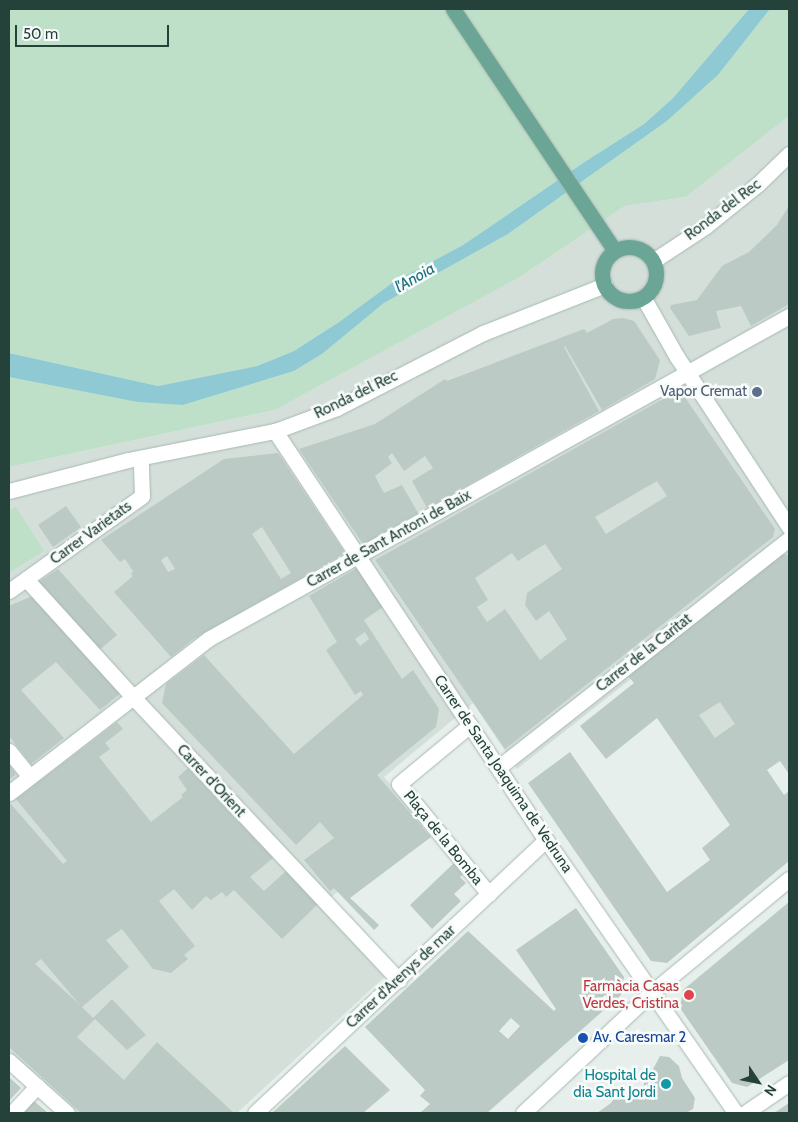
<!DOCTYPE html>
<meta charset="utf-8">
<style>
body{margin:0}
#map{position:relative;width:798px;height:1122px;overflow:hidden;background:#e6efeb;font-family:Cabin,sans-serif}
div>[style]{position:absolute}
.built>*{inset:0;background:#d4dfda}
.green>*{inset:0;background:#bfe0c8}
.water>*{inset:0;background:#8ec9d4}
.building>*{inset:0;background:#bbcac4}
.roads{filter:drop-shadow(0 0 1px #a8b8b2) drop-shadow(0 0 1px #a8b8b2)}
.minor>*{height:15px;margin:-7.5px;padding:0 7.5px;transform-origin:7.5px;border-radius:7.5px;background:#fff}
.tertiary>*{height:15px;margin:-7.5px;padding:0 7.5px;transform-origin:7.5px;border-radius:7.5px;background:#fff}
.primary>*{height:15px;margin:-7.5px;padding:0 7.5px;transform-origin:7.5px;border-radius:7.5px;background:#6aa596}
.primary>.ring{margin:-7.5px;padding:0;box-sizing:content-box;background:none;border:15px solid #6aa596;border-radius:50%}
.dots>*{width:14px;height:14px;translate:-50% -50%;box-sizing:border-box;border:2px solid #f7fbf9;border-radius:50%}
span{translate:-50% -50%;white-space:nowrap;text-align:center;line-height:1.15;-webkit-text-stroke:5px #f7fbf9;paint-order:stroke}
.street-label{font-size:15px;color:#24423a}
.service-label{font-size:15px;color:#4e5e75}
.right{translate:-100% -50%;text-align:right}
.health-label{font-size:15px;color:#be3a42}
.transit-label{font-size:15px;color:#164399}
.left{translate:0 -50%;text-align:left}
.culture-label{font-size:15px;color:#0d838f}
.water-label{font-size:16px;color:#1c6f80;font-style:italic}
.frame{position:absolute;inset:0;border:10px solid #24423a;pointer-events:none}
.north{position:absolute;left:733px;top:1057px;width:50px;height:50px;-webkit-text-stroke:4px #f7fbf9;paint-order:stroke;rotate:124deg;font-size:14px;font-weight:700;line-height:20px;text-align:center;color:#24423a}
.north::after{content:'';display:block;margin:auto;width:18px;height:22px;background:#24423a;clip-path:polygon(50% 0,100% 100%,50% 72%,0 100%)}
.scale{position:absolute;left:15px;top:25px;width:154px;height:22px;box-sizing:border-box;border:2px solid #24423a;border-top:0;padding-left:6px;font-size:15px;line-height:18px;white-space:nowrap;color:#24423a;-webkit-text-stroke:4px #f7fbf9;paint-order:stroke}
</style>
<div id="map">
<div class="built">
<div style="clip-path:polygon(789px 116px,789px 744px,718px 800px,631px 679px,517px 769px,473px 703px,384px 777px,426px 823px,331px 897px,393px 969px,237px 1113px,78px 1113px,9px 1051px,9px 467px,275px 410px,520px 277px,625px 206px,686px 197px)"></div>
</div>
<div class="green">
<div style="clip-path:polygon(9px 9px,749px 9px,673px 98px,644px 124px,586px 161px,463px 245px,392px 283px,339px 322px,294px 351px,257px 366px,158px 386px,9px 353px)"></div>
<div style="clip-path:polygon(770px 9px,789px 9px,789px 116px,686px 197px,625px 206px,520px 277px,275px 410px,9px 467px,9px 377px,183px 405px,294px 371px,322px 354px,384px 303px,508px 234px,667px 121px,718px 75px)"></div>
<div style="clip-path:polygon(16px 507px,44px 551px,9px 573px,9px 510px)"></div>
</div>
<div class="water">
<div style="clip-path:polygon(749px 9px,770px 9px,718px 75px,667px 121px,508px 234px,384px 303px,322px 354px,294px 371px,183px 405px,138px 402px,9px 377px,9px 353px,158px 386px,257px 366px,294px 351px,339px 322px,392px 283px,463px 245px,586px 161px,644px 124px,673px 98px)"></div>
</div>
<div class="building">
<div style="clip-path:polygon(789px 206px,789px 304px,751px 326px,741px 306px,716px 311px,721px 328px,689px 336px,670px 308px,671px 305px,697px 300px,722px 266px,749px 252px,777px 225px)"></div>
<div style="clip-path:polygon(623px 318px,634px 321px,660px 360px,655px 379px,602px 410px,565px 346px,564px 347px,599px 411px,427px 508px,412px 481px,433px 468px,425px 456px,404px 471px,392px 453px,388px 457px,392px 463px,375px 476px,384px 493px,402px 485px,418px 513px,363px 544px,299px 449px,375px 424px,445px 379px,447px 381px,584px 329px,587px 333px,613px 319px)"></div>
<div style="clip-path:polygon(evenodd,672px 394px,684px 396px,775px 529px,773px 537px,505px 749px,375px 560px,672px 394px,657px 481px,667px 496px,606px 534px,595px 517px,657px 481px,672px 394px,545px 544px,562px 569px,527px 593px,525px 605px,536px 621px,549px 611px,567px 639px,540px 660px,505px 609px,487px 622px,477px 607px,488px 600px,475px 578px,512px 553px,518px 561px,545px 544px)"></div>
<div style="clip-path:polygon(evenodd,278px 453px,345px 553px,192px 640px,171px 657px,114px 592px,133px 576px,131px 574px,133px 571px,125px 559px,120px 562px,101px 540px,224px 459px,278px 453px,262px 527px,291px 573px,281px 579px,252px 534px,262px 527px,278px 453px,167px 556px,175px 569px,168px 572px,161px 560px,167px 556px)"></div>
<div style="clip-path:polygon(66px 506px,81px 527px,53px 547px,38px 525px)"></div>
<div style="clip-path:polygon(evenodd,781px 554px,789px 555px,789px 774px,780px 761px,767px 770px,784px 795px,789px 791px,789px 861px,667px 963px,651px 961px,528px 783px,570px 752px,667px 892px,710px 860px,702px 848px,730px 825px,657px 718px,606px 759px,580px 726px,634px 683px,628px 676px,781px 554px,720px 702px,735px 724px,715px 738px,699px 715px,720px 702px)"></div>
<div style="clip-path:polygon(evenodd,357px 568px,383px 607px,364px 620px,402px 679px,413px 670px,439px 709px,436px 727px,377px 775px,431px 837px,350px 898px,379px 925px,374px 930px,334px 888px,330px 891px,304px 860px,334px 838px,320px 822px,296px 845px,162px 703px,166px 684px,204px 655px,294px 754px,363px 695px,361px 691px,355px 695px,326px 650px,337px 642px,309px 596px,357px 568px,365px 632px,369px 639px,360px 646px,355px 639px,365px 632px)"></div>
<div style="clip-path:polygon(58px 569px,117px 635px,97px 652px,36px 584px)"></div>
<div style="clip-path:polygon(30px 597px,37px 599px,121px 693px,100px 710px,56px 662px,21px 690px,64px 738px,31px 764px,9px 736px,9px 606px)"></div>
<div style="clip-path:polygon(evenodd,117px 722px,123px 729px,105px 743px,110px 749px,99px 757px,151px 822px,183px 797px,181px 795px,187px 790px,178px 777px,188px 768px,273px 858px,250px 877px,264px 891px,286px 871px,318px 904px,282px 939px,234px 890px,226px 897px,222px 892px,211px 900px,206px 896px,192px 910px,174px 889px,159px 901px,195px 946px,184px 955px,188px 959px,171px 973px,153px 969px,122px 929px,106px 940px,129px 967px,82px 1007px,93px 1018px,112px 999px,146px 1035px,127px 1050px,95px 1019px,77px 1037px,124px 1080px,157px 1042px,234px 1113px,81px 1113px,9px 1047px,9px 805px,10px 803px,63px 864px,67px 861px,16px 799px,117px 722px,41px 959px,80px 1005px,35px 964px,41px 959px)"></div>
<div style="clip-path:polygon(9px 764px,16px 774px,9px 780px)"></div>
<div style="clip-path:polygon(454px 863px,464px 873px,460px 877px,466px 883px,454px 894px,461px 901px,432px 929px,410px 905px)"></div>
<div style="clip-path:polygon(789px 902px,789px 1060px,747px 1087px,732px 1083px,680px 1008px,683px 990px)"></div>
<div style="clip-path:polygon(evenodd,576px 908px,624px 977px,621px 995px,487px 1113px,420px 1113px,430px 1104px,420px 1096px,425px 1090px,365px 1027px,468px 931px,554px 1011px,556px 1009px,516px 950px,576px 908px,511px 1018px,520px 1026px,508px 1039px,499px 1031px,511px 1018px)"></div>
<div style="clip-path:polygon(345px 1046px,390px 1090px,363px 1113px,272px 1113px)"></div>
<div style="clip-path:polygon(660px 1056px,669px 1057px,679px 1066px,682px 1078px,695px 1098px,693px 1109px,686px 1113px,597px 1113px,611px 1103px,618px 1092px,633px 1094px,644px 1088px,644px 1078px,651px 1073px)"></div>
<div style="clip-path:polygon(9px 1077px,21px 1088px,9px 1101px)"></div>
<div style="clip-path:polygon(34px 1101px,48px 1113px,22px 1113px)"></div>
<div style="clip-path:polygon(789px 1103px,789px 1113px,774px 1113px)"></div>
</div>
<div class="roads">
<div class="minor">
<div style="left:643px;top:297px;width:69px;rotate:60.5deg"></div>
<div style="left:677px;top:357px;width:204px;rotate:56.6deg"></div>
<div style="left:275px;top:431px;width:491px;rotate:56.5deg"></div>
<div style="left:546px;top:840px;width:333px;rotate:55.2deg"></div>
<div style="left:26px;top:579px;width:161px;rotate:47.8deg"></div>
<div style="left:134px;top:698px;width:387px;rotate:46.8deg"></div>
<div style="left:9px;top:591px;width:163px;rotate:-35.5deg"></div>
<div style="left:142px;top:496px;width:38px;rotate:-92deg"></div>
<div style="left:470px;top:725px;width:92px;rotate:140.3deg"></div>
<div style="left:399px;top:784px;width:142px;rotate:50.7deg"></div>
<div style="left:9px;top:751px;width:33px;rotate:51deg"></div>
<div style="left:499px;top:767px;width:369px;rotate:-38.2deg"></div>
<div style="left:9px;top:793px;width:252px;rotate:-37.7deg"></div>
<div style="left:208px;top:639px;width:665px;rotate:-29.07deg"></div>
<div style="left:9px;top:1061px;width:78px;rotate:41.9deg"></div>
<div style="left:12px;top:1113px;width:37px;rotate:-47deg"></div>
<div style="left:255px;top:1113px;width:399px;rotate:-43.2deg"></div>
<div style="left:745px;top:1113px;width:53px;rotate:-34.3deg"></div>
</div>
<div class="tertiary">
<div style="left:653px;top:261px;width:64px;rotate:-33.4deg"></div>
<div style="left:706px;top:226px;width:67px;rotate:-38.9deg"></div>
<div style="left:758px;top:184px;width:43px;rotate:-44.1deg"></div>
<div style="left:9px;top:491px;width:123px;rotate:-14.6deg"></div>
<div style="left:128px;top:460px;width:150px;rotate:-11.2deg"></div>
<div style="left:275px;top:431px;width:66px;rotate:-20.4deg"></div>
<div style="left:337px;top:408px;width:164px;rotate:-27.2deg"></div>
<div style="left:483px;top:333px;width:131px;rotate:-21.5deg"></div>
<div style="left:523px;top:1113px;width:175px;rotate:-43.2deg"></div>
<div style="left:651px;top:993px;width:179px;rotate:-39.6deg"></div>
</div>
<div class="primary">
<div style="left:453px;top:9px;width:291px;rotate:56.2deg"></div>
<div class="ring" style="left:602px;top:247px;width:39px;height:39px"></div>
</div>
</div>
<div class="dots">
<div style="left:757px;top:392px;background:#5c6f8a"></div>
<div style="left:689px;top:995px;background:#e0444e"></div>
<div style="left:583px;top:1038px;background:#1a4fb4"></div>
<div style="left:666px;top:1084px;background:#0f9aa8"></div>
</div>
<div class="street-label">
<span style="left:723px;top:210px;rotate:-37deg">Ronda del Rec</span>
<span style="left:356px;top:395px;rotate:-26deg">Ronda del Rec</span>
<span style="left:91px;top:533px;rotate:-36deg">Carrer Varietats</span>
<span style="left:389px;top:539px;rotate:-29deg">Carrer de Sant Antoni de Baix</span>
<span style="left:644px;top:653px;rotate:-38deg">Carrer de la Caritat</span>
<span style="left:503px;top:774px;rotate:56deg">Carrer de Santa Joaquima de Vedruna</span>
<span style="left:211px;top:781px;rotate:47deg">Carrer d'Orient</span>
<span style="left:443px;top:838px;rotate:51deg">Plaça de la Bomba</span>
<span style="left:401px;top:977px;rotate:-43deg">Carrer d'Arenys de mar</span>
</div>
<div class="service-label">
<span class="right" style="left:747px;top:392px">Vapor Cremat</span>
</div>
<div class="health-label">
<span class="right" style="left:679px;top:995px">Farmàcia Casas<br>Verdes, Cristina</span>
</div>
<div class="transit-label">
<span class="left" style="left:593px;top:1038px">Av. Caresmar 2</span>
</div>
<div class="culture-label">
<span class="right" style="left:656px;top:1084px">Hospital de<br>dia Sant Jordi</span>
</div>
<div class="water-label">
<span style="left:415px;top:278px;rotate:-30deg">l'Anoia</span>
</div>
<div class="frame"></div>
<div class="north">N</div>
<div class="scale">50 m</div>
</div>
